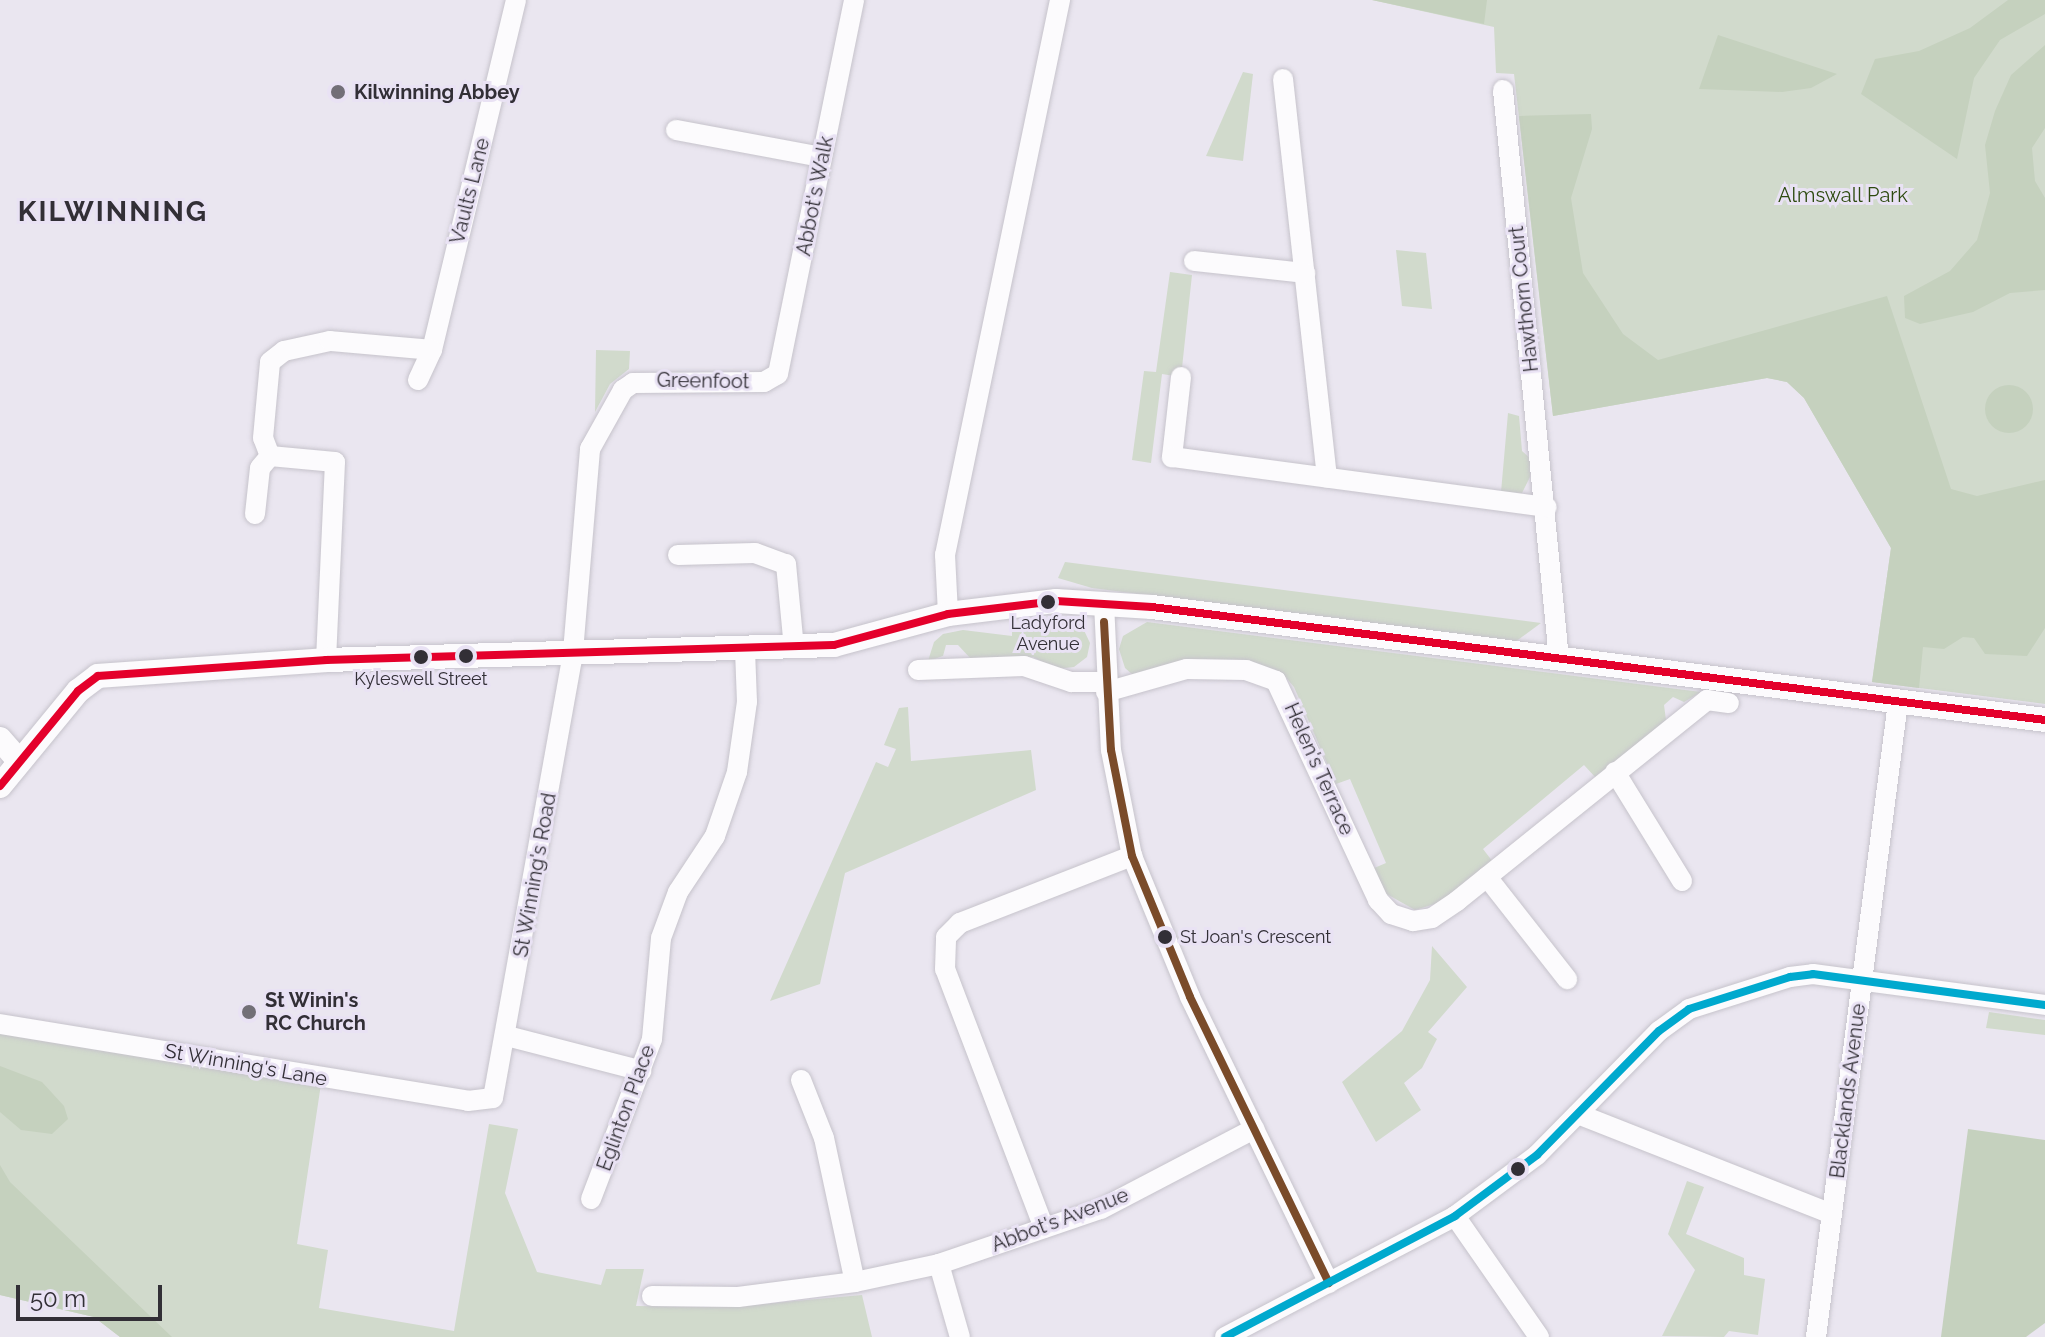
<!DOCTYPE html>
<style>
body{margin:0}
#map{position:relative;width:2045px;height:1337px;overflow:hidden;background:#eae6f0;font-family:Raleway,sans-serif}
div>[style]{position:absolute}
.green>*{inset:0;background:#d1dacc}
.forest>*{inset:0;background:#c5d1be}
.round{border-radius:50%}
.roads{filter:drop-shadow(0 0 2px #c6c3cb) drop-shadow(0 0 2px #c6c3cb)}
.minor>*{height:20px;margin:-10px;padding:0 10px;transform-origin:10px;border-radius:10px;background:#fcfbfd}
.major>*{height:24px;margin:-12px;padding:0 12px;transform-origin:12px;border-radius:12px;background:#fcfbfd}
.bus-1>*{height:8px;margin:-4px;padding:0 4px;transform-origin:4px;border-radius:4px;background:#7a4b2a}
.bus-2>*{height:8px;margin:-4px;padding:0 4px;transform-origin:4px;border-radius:4px;background:#e4002b}
.bus-3>*{height:8px;margin:-4px;padding:0 4px;transform-origin:4px;border-radius:4px;background:#00a9ce}
.dots>*{width:22px;height:22px;translate:-50% -50%;box-sizing:border-box;border:4px solid #e9e2f4;border-radius:50%}
span{translate:-50% -50%;white-space:nowrap;text-align:center;line-height:1.15;-webkit-text-stroke:6px #e9e2f4;paint-order:stroke}
.bus-label{font-size:18px;color:#322f36}
.left{translate:0 -50%;text-align:left}
.poi-label{font-size:20px;color:#322f36;font-weight:700}
.street-label{font-size:20px;color:#322f36}
.park-label{font-size:20px;color:#2d4a0f}
.district-label{font-size:28px;color:#322f36;font-weight:700;letter-spacing:2px}
.scale{position:absolute;left:16px;top:1285px;width:146px;height:36px;box-sizing:border-box;border:4px solid #322f36;border-top:0;padding-left:10px;font-size:24px;line-height:28px;white-space:nowrap;color:#322f36;-webkit-text-stroke:6px #e9e2f4;paint-order:stroke}
</style>
<div id="map">
<div class="green">
<div style="clip-path:polygon(1372px 0,2045px 0,2045px 704px,1872px 682px,1891px 548px,1804px 398px,1787px 382px,1767px 378px,1553px 416px,1514px 74px,1496px 73px,1494px 27px)"></div>
<div style="clip-path:polygon(1243px 72px,1253px 74px,1243px 161px,1206px 156px)"></div>
<div style="clip-path:polygon(1396px 250px,1426px 253px,1432px 309px,1402px 306px)"></div>
<div style="clip-path:polygon(1170px 272px,1192px 275px,1181px 377px,1162px 374px,1151px 463px,1132px 460px,1144px 371px,1156px 372px)"></div>
<div style="clip-path:polygon(596px 350px,630px 351px,629px 369px,610px 384px,595px 412px)"></div>
<div style="clip-path:polygon(1508px 413px,1519px 416px,1522px 451px,1531px 459px,1530px 477px,1522px 493px,1501px 492px)"></div>
<div style="clip-path:polygon(1065px 562px,1541px 623px,1515px 642px,1092px 588px,1058px 578px)"></div>
<div style="clip-path:polygon(1066px 619px,1081px 624px,1090px 643px,1087px 657px,1074px 667px,1056px 669px,1033px 657px,971px 659px,958px 645px,946px 645px,943px 656px,928px 661px,934px 642px,943px 634px,963px 630px,1012px 636px,1012px 631px)"></div>
<div style="clip-path:polygon(1147px 622px,1282px 639px,1701px 692px,1684px 702px,1673px 697px,1664px 705px,1666px 720px,1596px 778px,1584px 765px,1483px 849px,1493px 862px,1445px 901px,1415px 910px,1385px 893px,1372px 869px,1386px 863px,1350px 779px,1336px 784px,1294px 687px,1283px 674px,1263px 666px,1200px 660px,1133px 675px,1125px 668px,1119px 649px,1123px 636px)"></div>
<div style="clip-path:polygon(908px 707px,911px 761px,1031px 750px,1036px 790px,845px 873px,820px 984px,770px 1001px,876px 762px,888px 767px,896px 749px,884px 745px,899px 708px)"></div>
<div style="clip-path:polygon(1432px 946px,1467px 987px,1428px 1032px,1437px 1039px,1422px 1068px,1404px 1083px,1421px 1110px,1376px 1142px,1342px 1082px,1402px 1031px,1430px 980px)"></div>
<div style="clip-path:polygon(1989px 1012px,2045px 1020px,2045px 1035px,1986px 1028px)"></div>
<div style="clip-path:polygon(0 1032px,321px 1084px,297px 1244px,328px 1250px,319px 1308px,454px 1331px,489px 1124px,518px 1129px,505px 1193px,537px 1272px,601px 1285px,606px 1269px,644px 1269px,636px 1306px,730px 1307px,862px 1295px,872px 1337px,120px 1337px,94px 1317px,0 1295px)"></div>
<div style="clip-path:polygon(1687px 1181px,1704px 1187px,1686px 1234px,1744px 1258px,1744px 1275px,1765px 1279px,1758px 1335px,1729px 1331px,1724px 1337px,1662px 1336px,1695px 1270px,1668px 1234px)"></div>
</div>
<div class="forest">
<div style="clip-path:polygon(1372px 0,1487px 0,1484px 24px)"></div>
<div style="clip-path:polygon(2008px 0,2045px 0,2045px 14px,2000px 40px,1974px 78px,1957px 159px,1861px 94px,1875px 59px,1919px 51px,1970px 28px)"></div>
<div style="clip-path:polygon(1718px 35px,1837px 74px,1811px 88px,1782px 92px,1699px 89px)"></div>
<div style="clip-path:polygon(2045px 45px,2045px 128px,2032px 148px,2035px 181px,2045px 198px,2045px 290px,2010px 293px,1973px 312px,1920px 324px,1905px 318px,1904px 296px,1950px 271px,1977px 240px,1990px 193px,1985px 145px,1995px 111px,2011px 75px)"></div>
<div style="clip-path:polygon(1591px 114px,1592px 129px,1571px 198px,1583px 273px,1623px 334px,1658px 360px,1887px 296px,1951px 489px,1977px 496px,2045px 480px,2045px 628px,2027px 656px,1985px 654px,1974px 638px,1963px 637px,1944px 649px,1923px 647px,1919px 688px,1872px 682px,1891px 548px,1804px 398px,1787px 382px,1767px 378px,1553px 416px,1519px 116px)"></div>
<div class="round" style="left:1985px;top:385px;width:48px;height:48px"></div>
<div style="clip-path:polygon(0 1066px,42px 1082px,64px 1106px,68px 1119px,52px 1134px,21px 1130px,0 1112px)"></div>
<div style="clip-path:polygon(1968px 1129px,2045px 1140px,2045px 1323px,2026px 1337px,1941px 1337px)"></div>
<div style="clip-path:polygon(0 1165px,10px 1182px,172px 1337px,120px 1337px,94px 1317px,0 1295px)"></div>
</div>
<div class="roads">
<div class="minor">
<div style="left:1283px;top:79px;width:401px;rotate:83.7deg"></div>
<div style="left:1503px;top:90px;width:572px;rotate:84.38deg"></div>
<div style="left:676px;top:130px;width:148px;rotate:10.5deg"></div>
<div style="left:1194px;top:261px;width:112px;rotate:6.2deg"></div>
<div style="left:1181px;top:377px;width:81px;rotate:96.4deg"></div>
<div style="left:1172px;top:457px;width:378px;rotate:7.6deg"></div>
<div style="left:418px;top:380px;width:33px;rotate:-65deg"></div>
<div style="left:432px;top:350px;width:360px;rotate:-76.5deg"></div>
<div style="left:270px;top:456px;width:19px;rotate:-111deg"></div>
<div style="left:263px;top:438px;width:76px;rotate:-84.7deg"></div>
<div style="left:270px;top:362px;width:18px;rotate:-38deg"></div>
<div style="left:284px;top:351px;width:47px;rotate:-12.3deg"></div>
<div style="left:330px;top:341px;width:102px;rotate:5deg"></div>
<div style="left:255px;top:514px;width:46px;rotate:-83.8deg"></div>
<div style="left:260px;top:468px;width:16px;rotate:-50deg"></div>
<div style="left:270px;top:456px;width:65px;rotate:5.3deg"></div>
<div style="left:335px;top:462px;width:198px;rotate:92.6deg"></div>
<div style="left:678px;top:555px;width:77px;rotate:-1.5deg"></div>
<div style="left:755px;top:553px;width:33px;rotate:20deg"></div>
<div style="left:786px;top:564px;width:84px;rotate:84.6deg"></div>
<div style="left:1104px;top:603px;width:147px;rotate:87.3deg"></div>
<div style="left:1111px;top:750px;width:108px;rotate:78.8deg"></div>
<div style="left:1132px;top:856px;width:152px;rotate:67.6deg"></div>
<div style="left:1190px;top:997px;width:318px;rotate:64.1deg"></div>
<div style="left:948px;top:614px;width:59px;rotate:-92.9deg"></div>
<div style="left:945px;top:555px;width:567px;rotate:-78.29deg"></div>
<div style="left:918px;top:670px;width:106px;rotate:-2.2deg"></div>
<div style="left:1024px;top:666px;width:50px;rotate:18.8deg"></div>
<div style="left:1071px;top:682px;width:34px"></div>
<div style="left:1106px;top:692px;width:84px;rotate:-15.9deg"></div>
<div style="left:1187px;top:669px;width:59px;rotate:1deg"></div>
<div style="left:1246px;top:670px;width:32px;rotate:20deg"></div>
<div style="left:1276px;top:681px;width:242px;rotate:65deg"></div>
<div style="left:1378px;top:900px;width:19px;rotate:47deg"></div>
<div style="left:1391px;top:914px;width:23px;rotate:18deg"></div>
<div style="left:1413px;top:921px;width:19px;rotate:-9deg"></div>
<div style="left:1432px;top:918px;width:30px;rotate:-34deg"></div>
<div style="left:1457px;top:901px;width:321px;rotate:-38.8deg"></div>
<div style="left:1707px;top:700px;width:22px;rotate:8deg"></div>
<div style="left:1615px;top:772px;width:128px;rotate:58.4deg"></div>
<div style="left:1487px;top:877px;width:130px;rotate:51.9deg"></div>
<div style="left:0;top:1024px;width:474px;rotate:9.3deg"></div>
<div style="left:468px;top:1101px;width:25px;rotate:-7deg"></div>
<div style="left:493px;top:1098px;width:453px;rotate:-79.8deg"></div>
<div style="left:573px;top:652px;width:204px;rotate:-85.2deg"></div>
<div style="left:590px;top:449px;width:68px;rotate:-60.8deg"></div>
<div style="left:623px;top:390px;width:12px;rotate:-35deg"></div>
<div style="left:633px;top:383px;width:131px;rotate:-0.4deg"></div>
<div style="left:764px;top:382px;width:16px;rotate:-30deg"></div>
<div style="left:778px;top:374px;width:382px;rotate:-78.5deg"></div>
<div style="left:507px;top:1036px;width:139px;rotate:14.5deg"></div>
<div style="left:801px;top:1080px;width:62px;rotate:68.4deg"></div>
<div style="left:824px;top:1138px;width:147px;rotate:77.9deg"></div>
<div style="left:855px;top:1282px;width:86px;rotate:-12.1deg"></div>
<div style="left:939px;top:1264px;width:171px;rotate:-18.8deg"></div>
<div style="left:1101px;top:1209px;width:173px;rotate:-27.6deg"></div>
<div style="left:1578px;top:1114px;width:273px;rotate:21.5deg"></div>
<div style="left:591px;top:1199px;width:171px;rotate:-69.1deg"></div>
<div style="left:652px;top:1039px;width:101px;rotate:-84.9deg"></div>
<div style="left:661px;top:938px;width:49px;rotate:-69.7deg"></div>
<div style="left:678px;top:892px;width:67px;rotate:-56.5deg"></div>
<div style="left:715px;top:836px;width:68px;rotate:-71deg"></div>
<div style="left:737px;top:772px;width:71px;rotate:-81.9deg"></div>
<div style="left:747px;top:702px;width:51px;rotate:-92.2deg"></div>
<div style="left:1455px;top:1216px;width:147px;rotate:55.2deg"></div>
<div style="left:1044px;top:1228px;width:277px;rotate:-110.9deg"></div>
<div style="left:945px;top:969px;width:32px;rotate:-88deg"></div>
<div style="left:946px;top:937px;width:20px;rotate:-45deg"></div>
<div style="left:960px;top:923px;width:185px;rotate:-21.3deg"></div>
<div style="left:939px;top:1264px;width:76px;rotate:74deg"></div>
<div style="left:652px;top:1296px;width:86px;rotate:0.7deg"></div>
<div style="left:738px;top:1297px;width:118px;rotate:-7.3deg"></div>
<div style="left:1225px;top:1337px;width:260px;rotate:-27.7deg"></div>
<div style="left:1455px;top:1216px;width:102px;rotate:-36.6deg"></div>
<div style="left:1537px;top:1155px;width:174px;rotate:-45.5deg"></div>
<div style="left:1659px;top:1031px;width:37px;rotate:-36deg"></div>
<div style="left:1689px;top:1009px;width:106px;rotate:-17.6deg"></div>
<div style="left:1790px;top:977px;width:23px;rotate:-7deg"></div>
<div style="left:1813px;top:974px;width:234px;rotate:7.6deg"></div>
<div style="left:1816px;top:1337px;width:640px;rotate:-82.64deg"></div>
</div>
<div class="major">
<div style="left:0;top:739px;width:29px;rotate:49deg"></div>
<div style="left:0;top:786px;width:123px;rotate:-50.6deg"></div>
<div style="left:78px;top:691px;width:25px;rotate:-37deg"></div>
<div style="left:98px;top:676px;width:229px;rotate:-4deg"></div>
<div style="left:326px;top:660px;width:508px;rotate:-1.69deg"></div>
<div style="left:834px;top:645px;width:118px;rotate:-15.2deg"></div>
<div style="left:948px;top:614px;width:109px;rotate:-6.9deg"></div>
<div style="left:1056px;top:601px;width:96px;rotate:3.6deg"></div>
<div style="left:1152px;top:607px;width:900px;rotate:7.21deg"></div>
</div>
</div>
<div class="bus-1">
<div style="left:1104px;top:622px;width:128px;rotate:86.9deg"></div>
<div style="left:1111px;top:750px;width:108px;rotate:78.8deg"></div>
<div style="left:1132px;top:856px;width:152px;rotate:67.6deg"></div>
<div style="left:1190px;top:997px;width:318px;rotate:64.1deg"></div>
</div>
<div class="bus-2">
<div style="left:0;top:786px;width:123px;rotate:-50.6deg"></div>
<div style="left:78px;top:691px;width:25px;rotate:-37deg"></div>
<div style="left:98px;top:676px;width:229px;rotate:-4deg"></div>
<div style="left:326px;top:660px;width:508px;rotate:-1.69deg"></div>
<div style="left:834px;top:645px;width:118px;rotate:-15.2deg"></div>
<div style="left:948px;top:614px;width:109px;rotate:-6.9deg"></div>
<div style="left:1056px;top:601px;width:96px;rotate:3.6deg"></div>
<div style="left:1152px;top:607px;width:900px;rotate:7.21deg"></div>
</div>
<div class="bus-3">
<div style="left:1225px;top:1337px;width:260px;rotate:-27.7deg"></div>
<div style="left:1455px;top:1216px;width:102px;rotate:-36.6deg"></div>
<div style="left:1537px;top:1155px;width:174px;rotate:-45.5deg"></div>
<div style="left:1659px;top:1031px;width:37px;rotate:-36deg"></div>
<div style="left:1689px;top:1009px;width:106px;rotate:-17.6deg"></div>
<div style="left:1790px;top:977px;width:23px;rotate:-7deg"></div>
<div style="left:1813px;top:974px;width:234px;rotate:7.6deg"></div>
</div>
<div class="dots">
<div style="left:338px;top:92px;background:#726f77"></div>
<div style="left:1048px;top:602px;background:#322f36"></div>
<div style="left:466px;top:656px;background:#322f36"></div>
<div style="left:421px;top:657px;background:#322f36"></div>
<div style="left:1165px;top:937px;background:#322f36"></div>
<div style="left:249px;top:1012px;background:#726f77"></div>
<div style="left:1518px;top:1169px;background:#322f36"></div>
</div>
<div class="bus-label">
<span style="left:1048px;top:634px">Ladyford<br>Avenue</span>
<span style="left:421px;top:679px">Kyleswell Street</span>
<span class="left" style="left:1180px;top:937px">St Joan's Crescent</span>
</div>
<div class="poi-label">
<span class="left" style="left:354px;top:92px">Kilwinning Abbey</span>
<span class="left" style="left:265px;top:1012px">St Winin's<br>RC Church</span>
</div>
<div class="street-label">
<span style="left:470px;top:191px;rotate:-76deg">Vaults Lane</span>
<span style="left:815px;top:196px;rotate:-79deg">Abbot's Walk</span>
<span style="left:1524px;top:299px;rotate:-96deg">Hawthorn Court</span>
<span style="left:703px;top:381px;rotate:1deg">Greenfoot</span>
<span style="left:1319px;top:769px;rotate:66deg">Helen's Terrace</span>
<span style="left:535px;top:875px;rotate:-80deg">St Winning's Road</span>
<span style="left:246px;top:1065px;rotate:10deg">St Winning's Lane</span>
<span style="left:1848px;top:1091px;rotate:-83deg">Blacklands Avenue</span>
<span style="left:626px;top:1108px;rotate:-70deg">Eglinton Place</span>
<span style="left:1060px;top:1220px;rotate:-21deg">Abbot's Avenue</span>
</div>
<div class="park-label">
<span style="left:1843px;top:195px">Almswall Park</span>
</div>
<div class="district-label">
<span style="left:113px;top:212px">KILWINNING</span>
</div>
<div class="scale">50 m</div>
</div>
